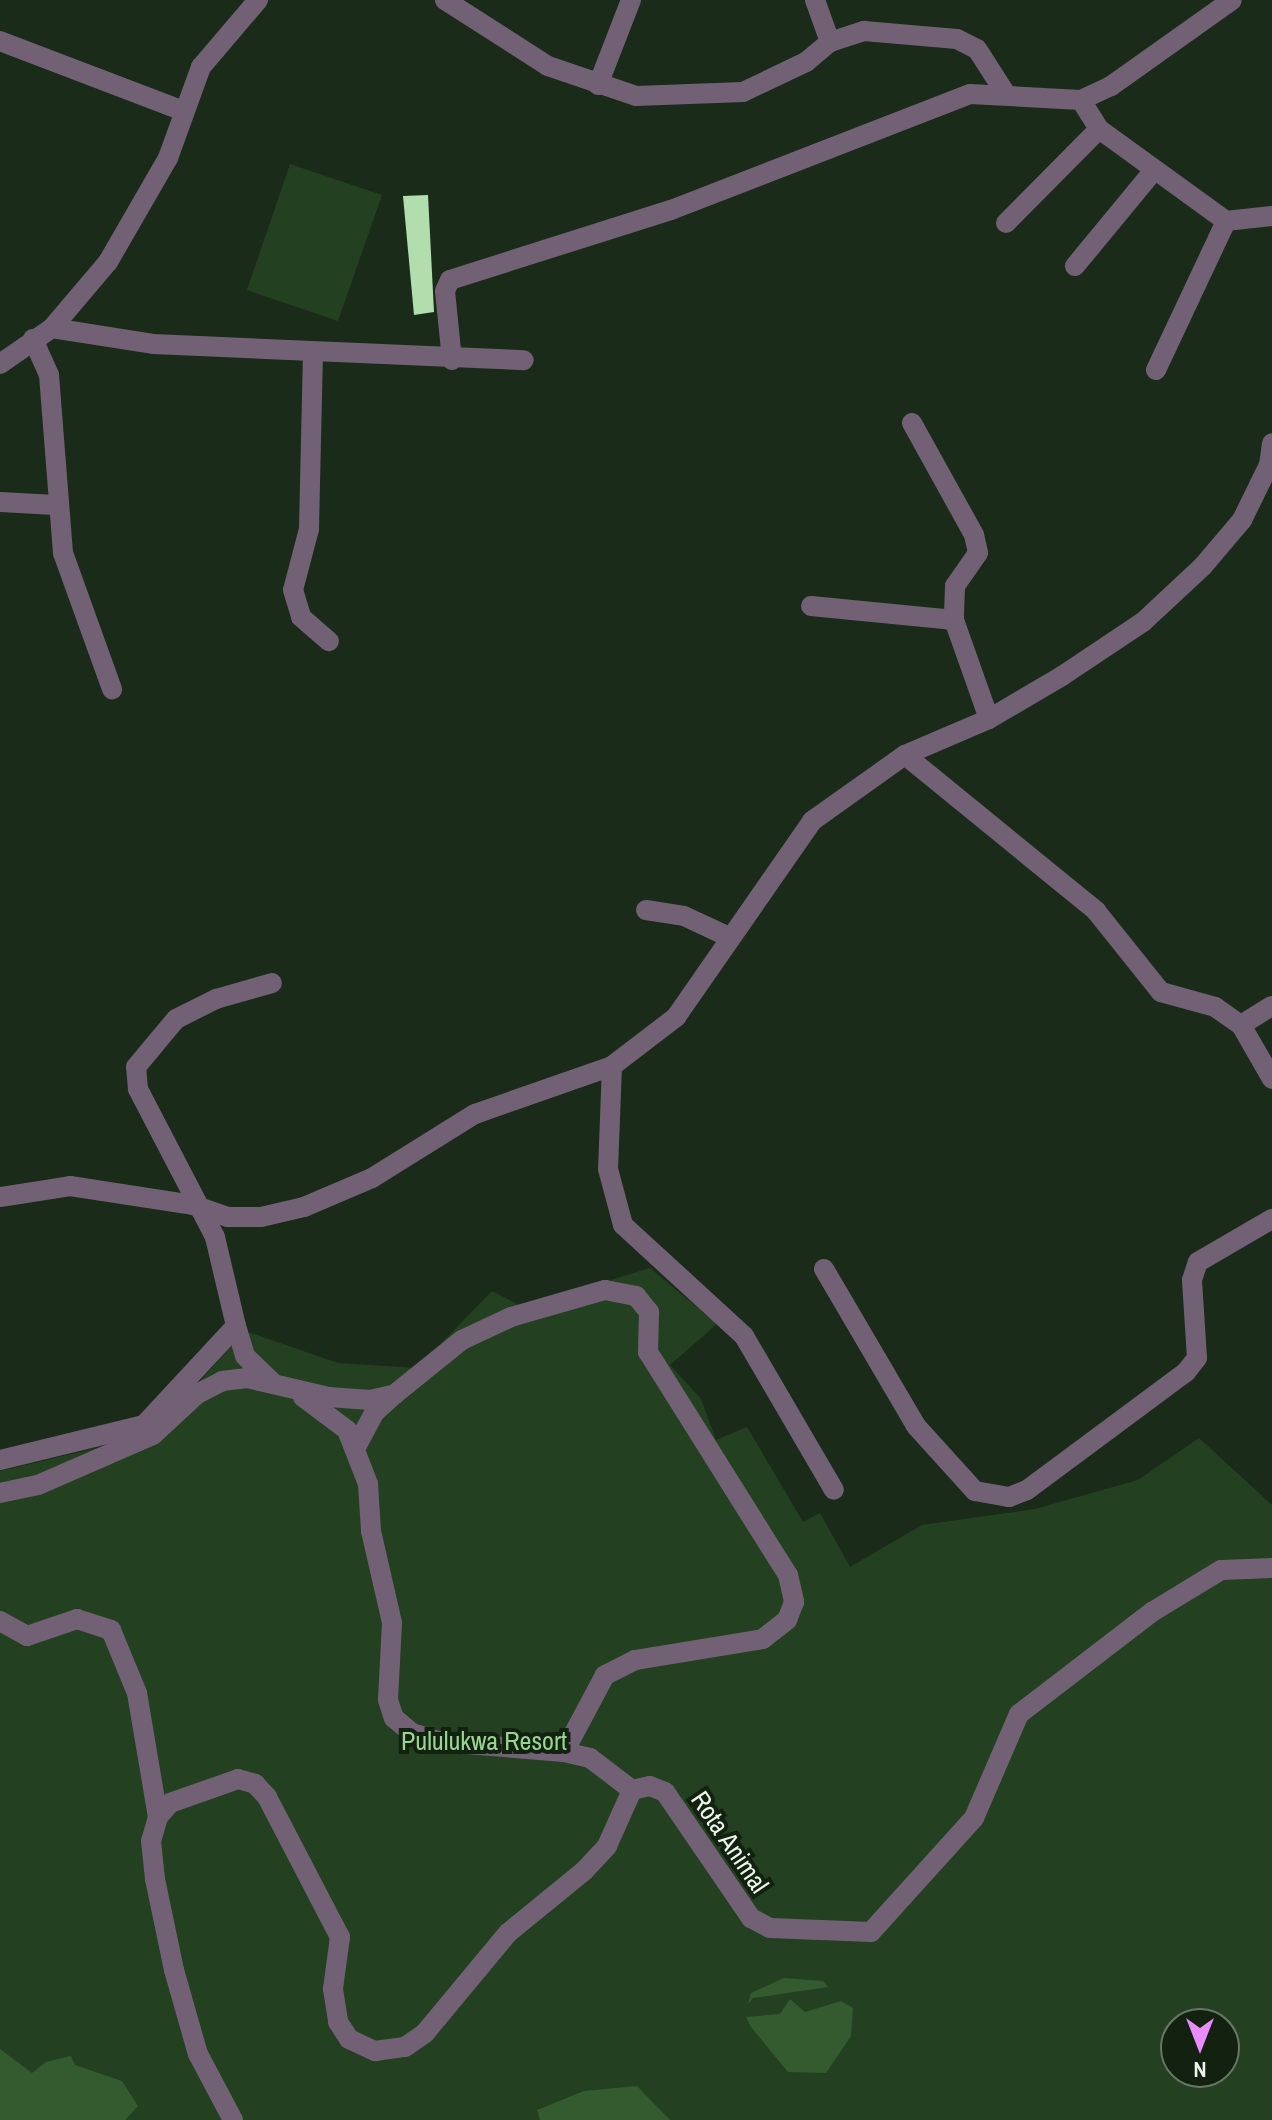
<!DOCTYPE html>
<style>
body{margin:0}
#map{position:relative;width:1272px;height:2120px;overflow:hidden;background:#1b2b1a;font-family:"Archivo Narrow",sans-serif}
div>[style]{position:absolute}
.green>*{inset:0;background:#234120}
.water>*{inset:0;background:#345b30}
.building>*{inset:0;background:#b1deac}
.minor>*{height:20px;margin:-10px;padding:0 10px;transform-origin:10px;border-radius:10px;background:#726175}
span{translate:-50% -50%;white-space:nowrap;text-align:center;line-height:1.15;-webkit-text-stroke:8px #122110;paint-order:stroke}
.park-label{font-size:26px;color:#98d591}
.street-label{font-size:26px;color:#ecf6ea}
.north{position:absolute;left:1160px;top:2008px;width:80px;height:80px;box-sizing:border-box;background:#122110;border:2px solid #697667;border-radius:50%;rotate:180deg;font-size:22px;font-weight:700;line-height:32px;text-align:center;color:#ecf6ea}
.north::after{content:'';display:block;margin:auto;width:28px;height:36px;background:#e98dfe;clip-path:polygon(50% 0,100% 100%,50% 72%,0 100%)}
</style>
<div id="map">
<div class="green">
<div style="clip-path:polygon(290px 164px,382px 195px,338px 321px,247px 290px)"></div>
<div style="clip-path:polygon(evenodd,650px 1268px,717px 1324px,670px 1365px,701px 1399px,716px 1440px,747px 1427px,803px 1522px,820px 1513px,850px 1567px,922px 1525px,1035px 1509px,1138px 1480px,1199px 1438px,1272px 1505px,1272px 2120px,0 2120px,0 1471px,105px 1446px,171px 1413px,245px 1331px,338px 1363px,417px 1368px,492px 1291px,523px 1307px,650px 1268px,1176px 2024px,1224px 2024px,1224px 2072px,1176px 2072px,1176px 2024px)"></div>
</div>
<div class="water">
<div style="clip-path:polygon(784px 1978px,823px 1981px,828px 1987px,753px 1998px,748px 2004px,751px 1993px)"></div>
<div style="clip-path:polygon(790px 1999px,805px 2012px,841px 2001px,853px 2008px,851px 2036px,826px 2073px,788px 2072px,751px 2027px,746px 2017px,780px 2014px)"></div>
<div style="clip-path:polygon(0 2049px,32px 2073px,46px 2062px,71px 2056px,75px 2065px,122px 2081px,138px 2106px,125px 2120px,0 2120px)"></div>
<div style="clip-path:polygon(637px 2086px,670px 2120px,540px 2120px,537px 2110px,584px 2091px)"></div>
</div>
<div class="building">
<div style="clip-path:polygon(428px 195px,434px 312px,414px 315px,403px 196px)"></div>
</div>
<div class="minor">
<div style="left:445px;top:0;width:122px;rotate:32.7deg"></div>
<div style="left:548px;top:66px;width:93px;rotate:18.8deg"></div>
<div style="left:636px;top:96px;width:107px;rotate:-2.1deg"></div>
<div style="left:743px;top:92px;width:70px;rotate:-25.5deg"></div>
<div style="left:806px;top:62px;width:31px;rotate:-40deg"></div>
<div style="left:830px;top:42px;width:36px;rotate:-18deg"></div>
<div style="left:864px;top:31px;width:93px;rotate:4.9deg"></div>
<div style="left:957px;top:39px;width:22px;rotate:27deg"></div>
<div style="left:977px;top:49px;width:50px;rotate:57.3deg"></div>
<div style="left:815px;top:0;width:45px;rotate:70.3deg"></div>
<div style="left:0;top:41px;width:196px;rotate:20.9deg"></div>
<div style="left:598px;top:85px;width:91px;rotate:-68.8deg"></div>
<div style="left:1099px;top:129px;width:157px;rotate:35.9deg"></div>
<div style="left:1226px;top:221px;width:46px;rotate:-6.2deg"></div>
<div style="left:1006px;top:223px;width:132px;rotate:-45.3deg"></div>
<div style="left:1099px;top:129px;width:34px;rotate:-122deg"></div>
<div style="left:1075px;top:266px;width:124px;rotate:-50.5deg"></div>
<div style="left:52px;top:328px;width:102px;rotate:9deg"></div>
<div style="left:153px;top:344px;width:371px;rotate:2.5deg"></div>
<div style="left:33px;top:339px;width:39px;rotate:66deg"></div>
<div style="left:49px;top:375px;width:179px;rotate:85.5deg"></div>
<div style="left:63px;top:553px;width:145px;rotate:70.2deg"></div>
<div style="left:313px;top:352px;width:177px;rotate:91.3deg"></div>
<div style="left:309px;top:529px;width:63px;rotate:104.7deg"></div>
<div style="left:293px;top:590px;width:28px;rotate:73deg"></div>
<div style="left:301px;top:617px;width:37px;rotate:41deg"></div>
<div style="left:452px;top:360px;width:69px;rotate:-95.8deg"></div>
<div style="left:445px;top:291px;width:12px;rotate:-66deg"></div>
<div style="left:450px;top:280px;width:232px;rotate:-17.6deg"></div>
<div style="left:671px;top:210px;width:321px;rotate:-21.2deg"></div>
<div style="left:970px;top:94px;width:111px;rotate:3.1deg"></div>
<div style="left:1081px;top:100px;width:33px;rotate:-25deg"></div>
<div style="left:1111px;top:86px;width:148px;rotate:-35.4deg"></div>
<div style="left:0;top:364px;width:63px;rotate:-34.7deg"></div>
<div style="left:52px;top:328px;width:87px;rotate:-49.7deg"></div>
<div style="left:108px;top:262px;width:120px;rotate:-60deg"></div>
<div style="left:168px;top:158px;width:97px;rotate:-70.1deg"></div>
<div style="left:201px;top:67px;width:88px;rotate:-49.6deg"></div>
<div style="left:1156px;top:370px;width:165px;rotate:-64.8deg"></div>
<div style="left:912px;top:423px;width:128px;rotate:61deg"></div>
<div style="left:974px;top:535px;width:18px;rotate:77deg"></div>
<div style="left:978px;top:553px;width:40px;rotate:124.9deg"></div>
<div style="left:955px;top:586px;width:34px;rotate:92deg"></div>
<div style="left:954px;top:620px;width:105px;rotate:70.5deg"></div>
<div style="left:0;top:502px;width:55px;rotate:3.1deg"></div>
<div style="left:811px;top:606px;width:144px;rotate:5.6deg"></div>
<div style="left:905px;top:755px;width:247px;rotate:39.2deg"></div>
<div style="left:1096px;top:911px;width:104px;rotate:51.3deg"></div>
<div style="left:1161px;top:992px;width:56px;rotate:15.5deg"></div>
<div style="left:1215px;top:1007px;width:32px;rotate:35deg"></div>
<div style="left:1241px;top:1025px;width:62px;rotate:60.1deg"></div>
<div style="left:646px;top:910px;width:38px;rotate:9deg"></div>
<div style="left:684px;top:916px;width:50px;rotate:25deg"></div>
<div style="left:1241px;top:1025px;width:36px;rotate:-32deg"></div>
<div style="left:612px;top:1066px;width:103px;rotate:92.2deg"></div>
<div style="left:608px;top:1169px;width:58px;rotate:75deg"></div>
<div style="left:623px;top:1225px;width:164px;rotate:42.5deg"></div>
<div style="left:744px;top:1336px;width:178px;rotate:59.7deg"></div>
<div style="left:0;top:1197px;width:71px;rotate:-8.9deg"></div>
<div style="left:70px;top:1186px;width:124px;rotate:8.8deg"></div>
<div style="left:193px;top:1205px;width:36px;rotate:19deg"></div>
<div style="left:227px;top:1217px;width:34px"></div>
<div style="left:261px;top:1217px;width:44px;rotate:-13.1deg"></div>
<div style="left:304px;top:1207px;width:74px;rotate:-23.1deg"></div>
<div style="left:372px;top:1178px;width:121px;rotate:-31.9deg"></div>
<div style="left:475px;top:1114px;width:145px;rotate:-19.3deg"></div>
<div style="left:612px;top:1066px;width:81px;rotate:-37.4deg"></div>
<div style="left:676px;top:1017px;width:239px;rotate:-55.2deg"></div>
<div style="left:812px;top:821px;width:114px;rotate:-35.4deg"></div>
<div style="left:905px;top:755px;width:91px;rotate:-23.2deg"></div>
<div style="left:989px;top:719px;width:85px;rotate:-30.5deg"></div>
<div style="left:1062px;top:676px;width:97px;rotate:-33.7deg"></div>
<div style="left:1143px;top:622px;width:82px;rotate:-43deg"></div>
<div style="left:1203px;top:566px;width:60px;rotate:-49.7deg"></div>
<div style="left:1242px;top:520px;width:61px;rotate:-63.9deg"></div>
<div style="left:1269px;top:465px;width:22px;rotate:-82deg"></div>
<div style="left:824px;top:1269px;width:182px;rotate:59.6deg"></div>
<div style="left:916px;top:1426px;width:88px;rotate:47.8deg"></div>
<div style="left:975px;top:1491px;width:35px;rotate:10deg"></div>
<div style="left:1009px;top:1497px;width:19px;rotate:-21deg"></div>
<div style="left:1027px;top:1490px;width:198px;rotate:-36.6deg"></div>
<div style="left:1186px;top:1372px;width:18px;rotate:-52deg"></div>
<div style="left:1197px;top:1358px;width:78px;rotate:-93.7deg"></div>
<div style="left:1192px;top:1280px;width:19px;rotate:-72deg"></div>
<div style="left:1198px;top:1262px;width:86px;rotate:-30.2deg"></div>
<div style="left:236px;top:1326px;width:31px;rotate:73deg"></div>
<div style="left:245px;top:1356px;width:40px;rotate:44deg"></div>
<div style="left:303px;top:1397px;width:55px;rotate:36.9deg"></div>
<div style="left:347px;top:1430px;width:58px;rotate:68.7deg"></div>
<div style="left:368px;top:1484px;width:47px;rotate:86.3deg"></div>
<div style="left:371px;top:1531px;width:94px;rotate:77.1deg"></div>
<div style="left:392px;top:1623px;width:77px;rotate:93deg"></div>
<div style="left:388px;top:1700px;width:19px;rotate:72deg"></div>
<div style="left:394px;top:1718px;width:23px;rotate:40deg"></div>
<div style="left:412px;top:1733px;width:31px;rotate:17deg"></div>
<div style="left:442px;top:1742px;width:122px;rotate:4.7deg"></div>
<div style="left:356px;top:1447px;width:40px;rotate:-62deg"></div>
<div style="left:375px;top:1412px;width:24px;rotate:-42deg"></div>
<div style="left:0;top:1460px;width:148px;rotate:-13.7deg"></div>
<div style="left:144px;top:1425px;width:135px;rotate:-47.1deg"></div>
<div style="left:236px;top:1326px;width:91px;rotate:-103.3deg"></div>
<div style="left:215px;top:1237px;width:167px;rotate:-117.5deg"></div>
<div style="left:138px;top:1089px;width:22px;rotate:-95deg"></div>
<div style="left:136px;top:1067px;width:62px;rotate:-50.2deg"></div>
<div style="left:176px;top:1019px;width:45px;rotate:-26.6deg"></div>
<div style="left:216px;top:999px;width:58px;rotate:-15.9deg"></div>
<div style="left:0;top:1493px;width:39px;rotate:-12deg"></div>
<div style="left:38px;top:1485px;width:125px;rotate:-23.5deg"></div>
<div style="left:153px;top:1435px;width:60px;rotate:-43deg"></div>
<div style="left:197px;top:1394px;width:28px;rotate:-27deg"></div>
<div style="left:222px;top:1381px;width:25px;rotate:-7deg"></div>
<div style="left:247px;top:1378px;width:84px;rotate:13deg"></div>
<div style="left:329px;top:1397px;width:41px;rotate:4.2deg"></div>
<div style="left:370px;top:1400px;width:26px;rotate:-13deg"></div>
<div style="left:395px;top:1394px;width:86px;rotate:-38.9deg"></div>
<div style="left:462px;top:1340px;width:54px;rotate:-25.1deg"></div>
<div style="left:511px;top:1317px;width:98px;rotate:-16deg"></div>
<div style="left:605px;top:1290px;width:32px;rotate:11deg"></div>
<div style="left:636px;top:1296px;width:21px;rotate:51deg"></div>
<div style="left:649px;top:1312px;width:40px;rotate:91.4deg"></div>
<div style="left:648px;top:1352px;width:263px;rotate:57.9deg"></div>
<div style="left:788px;top:1575px;width:28px;rotate:77deg"></div>
<div style="left:794px;top:1602px;width:19px;rotate:111deg"></div>
<div style="left:787px;top:1620px;width:31px;rotate:142deg"></div>
<div style="left:763px;top:1639px;width:130px;rotate:170.7deg"></div>
<div style="left:635px;top:1660px;width:34px;rotate:153deg"></div>
<div style="left:605px;top:1675px;width:87px;rotate:118deg"></div>
<div style="left:564px;top:1752px;width:27px;rotate:13deg"></div>
<div style="left:590px;top:1758px;width:53px;rotate:37.3deg"></div>
<div style="left:0;top:1621px;width:31px;rotate:29deg"></div>
<div style="left:27px;top:1636px;width:53px;rotate:-18.8deg"></div>
<div style="left:77px;top:1619px;width:36px;rotate:18deg"></div>
<div style="left:111px;top:1630px;width:68px;rotate:67.6deg"></div>
<div style="left:137px;top:1693px;width:126px;rotate:80.4deg"></div>
<div style="left:158px;top:1817px;width:18px;rotate:-49deg"></div>
<div style="left:170px;top:1803px;width:72px;rotate:-19.4deg"></div>
<div style="left:238px;top:1779px;width:18px;rotate:16deg"></div>
<div style="left:255px;top:1784px;width:18px;rotate:47deg"></div>
<div style="left:267px;top:1797px;width:158px;rotate:62.5deg"></div>
<div style="left:340px;top:1937px;width:52px;rotate:97.7deg"></div>
<div style="left:333px;top:1989px;width:33px;rotate:81deg"></div>
<div style="left:338px;top:2022px;width:20px;rotate:57deg"></div>
<div style="left:349px;top:2039px;width:29px;rotate:25deg"></div>
<div style="left:375px;top:2051px;width:30px;rotate:-8deg"></div>
<div style="left:405px;top:2047px;width:24px;rotate:-35deg"></div>
<div style="left:425px;top:2033px;width:130px;rotate:-50.3deg"></div>
<div style="left:508px;top:1933px;width:98px;rotate:-39.2deg"></div>
<div style="left:584px;top:1871px;width:34px;rotate:-47deg"></div>
<div style="left:607px;top:1846px;width:61px;rotate:-65.9deg"></div>
<div style="left:632px;top:1790px;width:18px;rotate:-13deg"></div>
<div style="left:650px;top:1786px;width:16px;rotate:22deg"></div>
<div style="left:665px;top:1792px;width:153px;rotate:55.7deg"></div>
<div style="left:751px;top:1918px;width:21px;rotate:28deg"></div>
<div style="left:770px;top:1928px;width:101px;rotate:2.3deg"></div>
<div style="left:871px;top:1932px;width:154px;rotate:-47.9deg"></div>
<div style="left:974px;top:1818px;width:113px;rotate:-66.6deg"></div>
<div style="left:1019px;top:1714px;width:168px;rotate:-37.5deg"></div>
<div style="left:1152px;top:1612px;width:81px;rotate:-31.3deg"></div>
<div style="left:1221px;top:1570px;width:51px;rotate:-2.2deg"></div>
<div style="left:158px;top:1817px;width:25px;rotate:106deg"></div>
<div style="left:151px;top:1841px;width:38px;rotate:84deg"></div>
<div style="left:155px;top:1879px;width:93px;rotate:78.2deg"></div>
<div style="left:174px;top:1970px;width:87px;rotate:74.1deg"></div>
<div style="left:198px;top:2054px;width:75px;rotate:62.1deg"></div>
</div>
<div class="park-label">
<span style="left:484px;top:1741px">Pululukwa Resort</span>
</div>
<div class="street-label">
<span style="left:730px;top:1842px;rotate:56deg">Rota Animal</span>
</div>
<div class="north">N</div>
</div>
